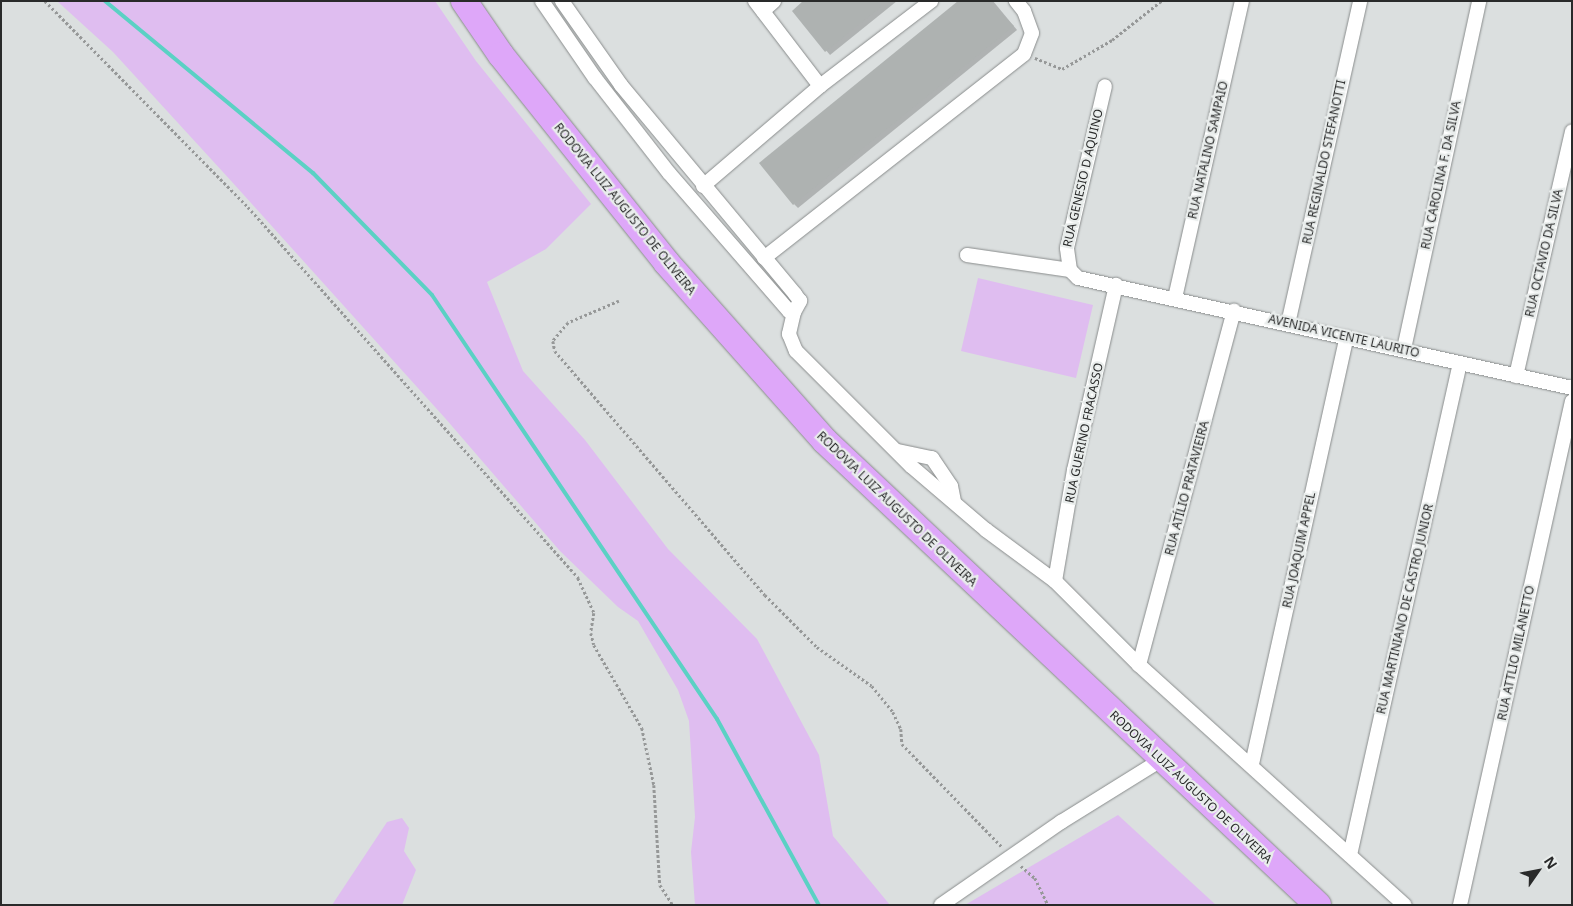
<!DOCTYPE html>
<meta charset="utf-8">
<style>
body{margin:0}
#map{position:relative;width:1573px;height:906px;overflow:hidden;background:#dbdfdf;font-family:"Noto Sans",sans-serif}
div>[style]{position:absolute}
.green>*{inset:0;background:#dfbdf0}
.shadow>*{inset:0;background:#0003}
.stream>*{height:4px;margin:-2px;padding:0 2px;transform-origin:2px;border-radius:2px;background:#5bd1c4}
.building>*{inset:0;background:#aeb2b1}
.path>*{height:2.5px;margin-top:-1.25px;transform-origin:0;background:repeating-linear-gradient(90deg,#969898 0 2.5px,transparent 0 5px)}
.roads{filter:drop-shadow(0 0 1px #898c8c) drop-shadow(0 0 1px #898c8c)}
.street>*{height:14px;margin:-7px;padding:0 7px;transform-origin:7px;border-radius:7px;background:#fff}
.highway>*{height:26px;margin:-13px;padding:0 13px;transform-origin:13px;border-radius:13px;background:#dea7f9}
span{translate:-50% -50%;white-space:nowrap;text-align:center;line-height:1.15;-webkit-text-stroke:4.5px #e9edec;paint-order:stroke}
.street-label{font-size:12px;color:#292a2a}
.frame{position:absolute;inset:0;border:2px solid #292a2a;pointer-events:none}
.north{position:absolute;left:1513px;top:846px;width:50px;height:50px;-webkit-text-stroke:4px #e9edec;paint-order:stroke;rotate:57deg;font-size:14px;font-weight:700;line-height:20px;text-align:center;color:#292a2a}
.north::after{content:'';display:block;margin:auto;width:18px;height:22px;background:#292a2a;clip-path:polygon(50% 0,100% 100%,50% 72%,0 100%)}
</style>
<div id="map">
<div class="green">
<div style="clip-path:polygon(57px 1px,435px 1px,476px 61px,591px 204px,546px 249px,487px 282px,523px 371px,585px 440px,668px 549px,757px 639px,819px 755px,833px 836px,890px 905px,695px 905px,691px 852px,695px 817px,689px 721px,678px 690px,638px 621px,618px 607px,560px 551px,445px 418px,233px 183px,113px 52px)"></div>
<div style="clip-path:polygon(978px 278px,1093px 305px,1076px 378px,961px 351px)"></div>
<div style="clip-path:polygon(1118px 815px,1216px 905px,965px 905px)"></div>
<div style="clip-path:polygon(402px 818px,409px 828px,404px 851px,416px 870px,402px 905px,332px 905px,387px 822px)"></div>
</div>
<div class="shadow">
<div style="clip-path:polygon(805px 1px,897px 1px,830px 55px,793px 11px)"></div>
<div style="clip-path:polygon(960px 1px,993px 1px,1017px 30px,798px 208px,794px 204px)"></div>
</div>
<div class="stream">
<div style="left:105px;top:1px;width:270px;rotate:39.6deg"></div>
<div style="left:313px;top:173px;width:170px;rotate:45.7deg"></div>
<div style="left:432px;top:295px;width:511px;rotate:56.09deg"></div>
<div style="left:717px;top:719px;width:212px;rotate:61.3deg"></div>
</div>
<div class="building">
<div style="clip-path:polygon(803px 1px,877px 1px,881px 7px,825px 52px,792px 11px)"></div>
<div style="clip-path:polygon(958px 1px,988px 1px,1014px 26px,793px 205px,759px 163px)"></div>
</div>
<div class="path">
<div style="left:45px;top:1px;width:289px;rotate:45.4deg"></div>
<div style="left:248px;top:207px;width:497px;rotate:48.3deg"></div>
<div style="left:578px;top:578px;width:38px;rotate:65deg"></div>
<div style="left:594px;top:613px;width:20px;rotate:99deg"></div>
<div style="left:591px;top:633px;width:12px;rotate:76deg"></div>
<div style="left:594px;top:645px;width:96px;rotate:60deg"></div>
<div style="left:642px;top:728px;width:58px;rotate:78.1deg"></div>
<div style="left:654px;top:785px;width:100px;rotate:86.6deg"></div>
<div style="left:660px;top:885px;width:24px;rotate:57deg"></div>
<div style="left:1035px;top:58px;width:29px;rotate:22deg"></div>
<div style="left:1062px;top:69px;width:58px;rotate:-30.1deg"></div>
<div style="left:1112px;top:40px;width:63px;rotate:-38.5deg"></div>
<div style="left:619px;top:301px;width:56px;rotate:156.7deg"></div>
<div style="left:568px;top:323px;width:23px;rotate:130deg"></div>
<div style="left:553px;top:341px;width:10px;rotate:79deg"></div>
<div style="left:555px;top:351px;width:322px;rotate:49.3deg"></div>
<div style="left:765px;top:595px;width:74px;rotate:45deg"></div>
<div style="left:817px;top:647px;width:67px;rotate:35.3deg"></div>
<div style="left:872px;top:686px;width:33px;rotate:51deg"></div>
<div style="left:893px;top:712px;width:19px;rotate:65deg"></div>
<div style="left:901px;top:729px;width:15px;rotate:86deg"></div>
<div style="left:902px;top:744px;width:145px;rotate:45.8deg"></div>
<div style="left:1021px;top:866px;width:18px;rotate:41deg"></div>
<div style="left:1035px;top:878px;width:30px;rotate:64deg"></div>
</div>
<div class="roads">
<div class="street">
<div style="left:542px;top:1px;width:93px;rotate:55.5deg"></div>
<div style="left:595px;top:78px;width:120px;rotate:52.1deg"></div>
<div style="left:669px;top:173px;width:183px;rotate:49deg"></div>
<div style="left:789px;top:311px;width:5px;rotate:11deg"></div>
<div style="left:794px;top:312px;width:13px;rotate:-61deg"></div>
<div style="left:800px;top:301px;width:9px;rotate:-126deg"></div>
<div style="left:795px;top:294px;width:272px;rotate:-129.8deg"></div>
<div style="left:621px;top:85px;width:103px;rotate:-125.1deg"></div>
<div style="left:755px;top:1px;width:107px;rotate:52.6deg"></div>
<div style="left:763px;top:11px;width:15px;rotate:-42deg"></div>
<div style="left:703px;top:186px;width:154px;rotate:-40.5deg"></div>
<div style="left:820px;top:86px;width:140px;rotate:-37.4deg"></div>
<div style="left:967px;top:255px;width:104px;rotate:8.3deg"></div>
<div style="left:1070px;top:270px;width:11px;rotate:45deg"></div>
<div style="left:1078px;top:278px;width:506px;rotate:12.55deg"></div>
<div style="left:764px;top:258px;width:330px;rotate:-38.1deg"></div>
<div style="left:1024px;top:54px;width:22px;rotate:-69deg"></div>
<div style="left:1032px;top:33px;width:23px;rotate:-110deg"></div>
<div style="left:1024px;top:11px;width:13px;rotate:-129deg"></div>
<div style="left:1070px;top:270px;width:22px;rotate:-98deg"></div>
<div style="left:1067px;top:248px;width:166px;rotate:-76.8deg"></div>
<div style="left:1175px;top:298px;width:304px;rotate:-77.3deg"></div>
<div style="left:794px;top:312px;width:23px;rotate:103deg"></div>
<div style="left:789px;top:334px;width:18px;rotate:68deg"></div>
<div style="left:796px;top:351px;width:163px;rotate:45deg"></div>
<div style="left:911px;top:466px;width:99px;rotate:40.5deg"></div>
<div style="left:986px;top:530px;width:86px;rotate:36.5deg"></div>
<div style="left:1055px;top:581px;width:119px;rotate:45deg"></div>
<div style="left:1139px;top:665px;width:358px;rotate:42.1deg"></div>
<div style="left:1288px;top:324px;width:331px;rotate:-77.4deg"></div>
<div style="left:1404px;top:349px;width:356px;rotate:-77.8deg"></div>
<div style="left:1516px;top:376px;width:251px;rotate:-77.1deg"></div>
<div style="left:898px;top:451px;width:35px;rotate:12deg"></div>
<div style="left:932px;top:458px;width:34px;rotate:56deg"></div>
<div style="left:951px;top:486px;width:16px;rotate:79deg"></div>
<div style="left:1055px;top:581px;width:113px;rotate:-80.3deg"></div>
<div style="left:1074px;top:470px;width:190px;rotate:-77.2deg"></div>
<div style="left:1139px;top:665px;width:367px;rotate:-75deg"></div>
<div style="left:1252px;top:764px;width:437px;rotate:-77.5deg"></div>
<div style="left:1350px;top:855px;width:504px;rotate:-77.4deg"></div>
<div style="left:941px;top:905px;width:146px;rotate:-34.7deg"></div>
<div style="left:1061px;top:822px;width:118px;rotate:-31.8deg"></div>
<div style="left:1460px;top:905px;width:516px;rotate:-77.47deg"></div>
</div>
<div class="highway">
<div style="left:464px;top:1px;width:65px;rotate:55.6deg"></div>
<div style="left:501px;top:55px;width:265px;rotate:51.4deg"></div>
<div style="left:666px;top:262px;width:239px;rotate:48.4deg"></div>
<div style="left:825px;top:441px;width:677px;rotate:43.26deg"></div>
</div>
</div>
<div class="street-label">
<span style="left:1208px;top:150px;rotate:-77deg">RUA NATALINO SAMPAIO</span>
<span style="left:1324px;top:162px;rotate:-78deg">RUA REGINALDO STEFANOTTI</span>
<span style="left:1441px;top:175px;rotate:-78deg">RUA CAROLINA F. DA SILVA</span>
<span style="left:1083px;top:178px;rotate:-77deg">RUA GENESIO D AQUINO</span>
<span style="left:625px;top:209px;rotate:51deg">RODOVIA LUIZ AUGUSTO DE OLIVEIRA</span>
<span style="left:1544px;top:253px;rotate:-77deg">RUA OCTAVIO DA SILVA</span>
<span style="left:1344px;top:336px;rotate:13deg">AVENIDA VICENTE LAURITO</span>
<span style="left:1084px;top:433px;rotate:-78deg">RUA GUERINO FRACASSO</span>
<span style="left:1187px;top:488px;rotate:-75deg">RUA ATÍLIO PRATAVIEIRA</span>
<span style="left:897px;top:509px;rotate:44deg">RODOVIA LUIZ AUGUSTO DE OLIVEIRA</span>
<span style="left:1299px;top:550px;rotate:-78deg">RUA JOAQUIM APPEL</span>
<span style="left:1405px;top:609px;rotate:-77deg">RUA MARTINIANO DE CASTRO JUNIOR</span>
<span style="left:1516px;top:653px;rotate:-78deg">RUA ATTLIO MILANETTO</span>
<span style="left:1191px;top:787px;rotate:43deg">RODOVIA LUIZ AUGUSTO DE OLIVEIRA</span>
</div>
<div class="frame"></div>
<div class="north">N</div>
</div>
